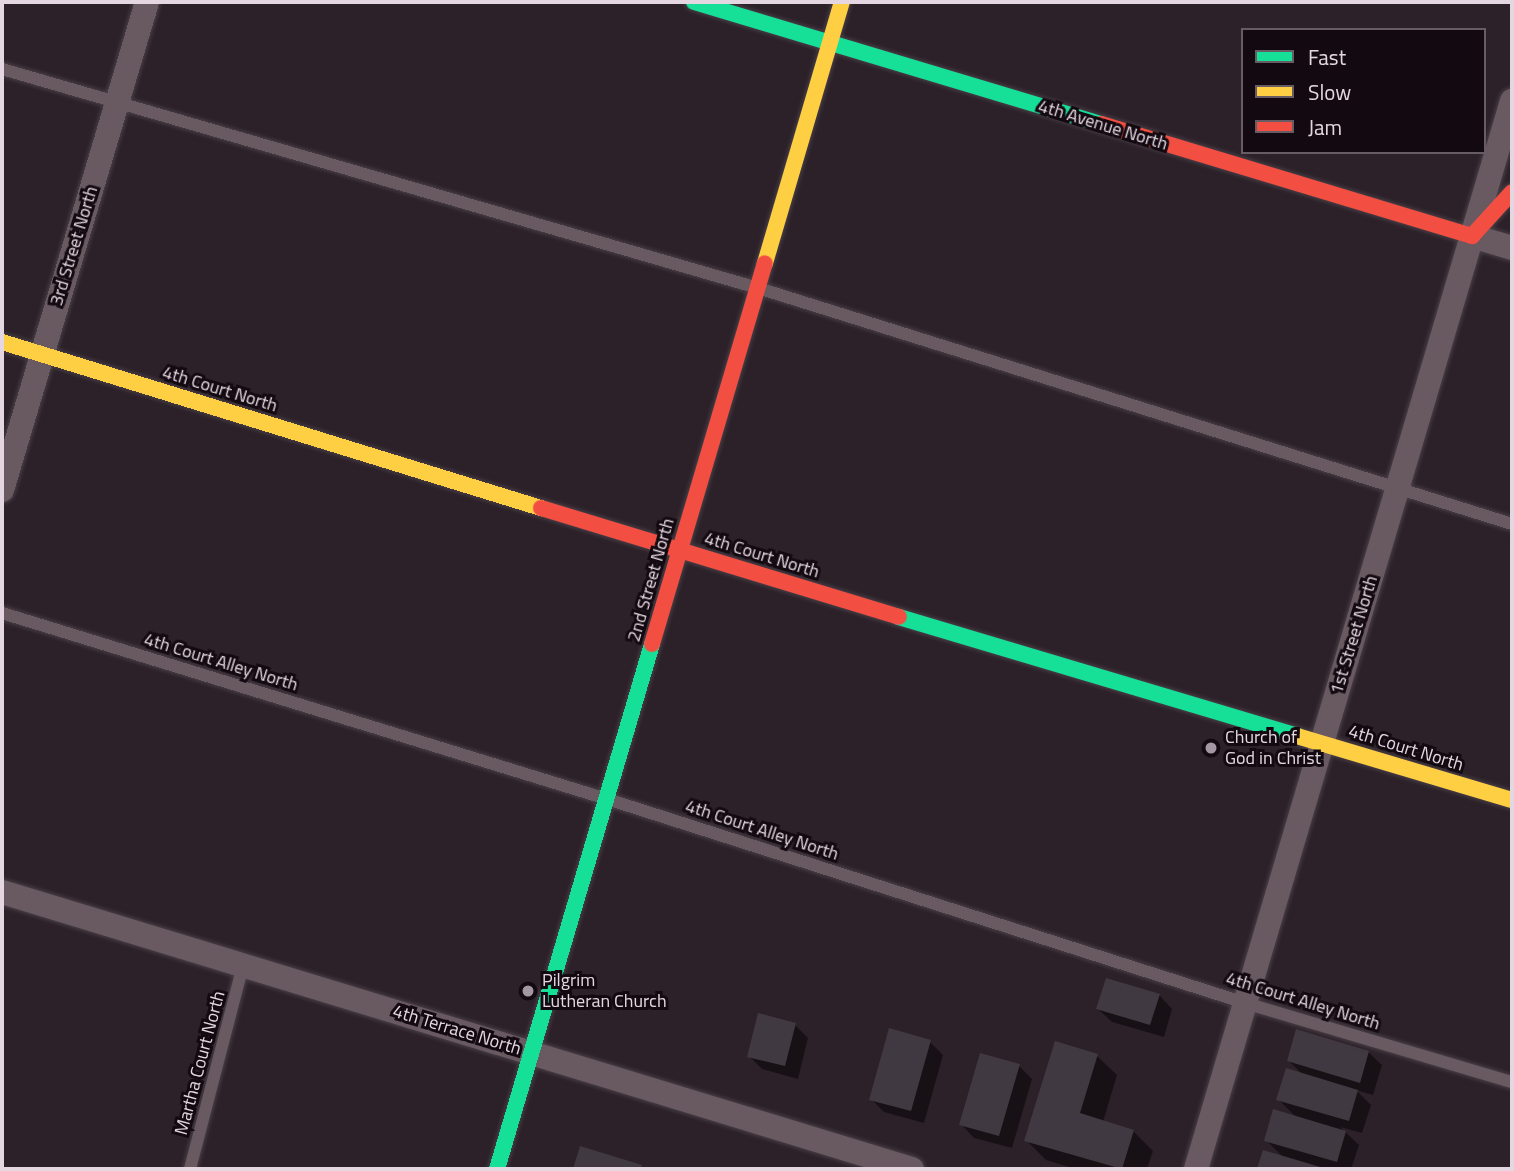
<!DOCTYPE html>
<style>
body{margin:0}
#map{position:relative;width:1514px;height:1171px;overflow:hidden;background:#2c2129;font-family:"Titillium Web",sans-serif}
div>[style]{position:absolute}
.shadow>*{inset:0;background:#0007}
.building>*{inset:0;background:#413941}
.roads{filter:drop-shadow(0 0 2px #493f46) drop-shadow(0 0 2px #493f46)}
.lane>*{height:12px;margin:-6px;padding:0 6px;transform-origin:6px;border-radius:6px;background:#695960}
.street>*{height:24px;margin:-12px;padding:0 12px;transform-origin:12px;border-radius:12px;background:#695960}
.fast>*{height:16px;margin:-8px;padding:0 8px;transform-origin:8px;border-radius:8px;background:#16e098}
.slow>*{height:16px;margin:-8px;padding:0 8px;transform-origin:8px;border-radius:8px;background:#ffcf43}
.jam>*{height:16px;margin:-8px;padding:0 8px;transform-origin:8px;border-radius:8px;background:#f24e42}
.dots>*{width:19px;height:19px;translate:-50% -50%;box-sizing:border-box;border:4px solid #130a11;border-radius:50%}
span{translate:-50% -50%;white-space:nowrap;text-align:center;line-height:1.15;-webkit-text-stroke:6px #130a11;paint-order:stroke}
.street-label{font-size:18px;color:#e5d7e1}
.poi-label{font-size:18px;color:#e5d7e1}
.left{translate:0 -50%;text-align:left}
.frame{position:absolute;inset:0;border:4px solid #e5d7e1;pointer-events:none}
.legend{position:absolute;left:1241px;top:28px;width:245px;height:126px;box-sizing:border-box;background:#130a11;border:2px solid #675c64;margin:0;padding:9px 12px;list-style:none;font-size:21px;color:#e5d7e1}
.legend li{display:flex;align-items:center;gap:14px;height:35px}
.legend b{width:35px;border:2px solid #675c64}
</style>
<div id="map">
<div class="shadow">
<div style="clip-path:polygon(1159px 995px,1172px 1009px,1164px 1037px,1112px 1022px,1098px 1009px)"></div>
<div style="clip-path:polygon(795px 1025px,808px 1038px,798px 1079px,762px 1069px,749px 1056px)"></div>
<div style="clip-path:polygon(930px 1042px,943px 1055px,924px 1123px,884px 1112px,871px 1099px)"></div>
<div style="clip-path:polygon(1368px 1052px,1382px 1065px,1373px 1095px,1356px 1090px,1371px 1105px,1362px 1133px,1340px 1127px,1359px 1145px,1351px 1169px,1259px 1169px,1264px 1152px,1284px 1158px,1266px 1140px,1296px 1117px,1278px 1099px,1303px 1075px,1289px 1061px)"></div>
<div style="clip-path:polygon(1097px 1056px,1117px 1075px,1103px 1122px,1133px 1131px,1153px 1151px,1147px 1169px,1076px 1169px,1046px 1160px,1026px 1140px)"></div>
<div style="clip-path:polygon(1019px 1066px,1032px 1079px,1012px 1148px,974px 1138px,961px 1124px)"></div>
</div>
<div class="building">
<div style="clip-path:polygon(1106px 978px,1160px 994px,1150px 1025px,1096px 1009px)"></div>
<div style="clip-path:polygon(758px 1013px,796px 1023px,785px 1066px,747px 1057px)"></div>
<div style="clip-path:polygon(889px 1028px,931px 1040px,911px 1111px,869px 1100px)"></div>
<div style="clip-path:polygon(1296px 1029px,1369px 1051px,1360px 1083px,1287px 1061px)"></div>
<div style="clip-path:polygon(1055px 1041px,1098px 1054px,1080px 1113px,1134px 1130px,1122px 1169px,1024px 1141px)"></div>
<div style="clip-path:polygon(980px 1053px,1020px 1064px,999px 1136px,959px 1125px)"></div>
<div style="clip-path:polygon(1286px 1068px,1358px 1090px,1349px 1121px,1276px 1100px)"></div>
<div style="clip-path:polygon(1273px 1109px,1346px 1131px,1337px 1162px,1264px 1141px)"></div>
<div style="clip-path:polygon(580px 1146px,642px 1165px,640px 1169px,573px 1169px)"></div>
<div style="clip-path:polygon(1263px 1150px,1327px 1169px,1257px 1169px)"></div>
</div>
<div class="roads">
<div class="lane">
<div style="left:2px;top:69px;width:787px;rotate:16.16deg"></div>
<div style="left:758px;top:288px;width:790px;rotate:17.38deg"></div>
<div style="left:2px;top:613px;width:633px;rotate:17.09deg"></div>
<div style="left:607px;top:799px;width:670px;rotate:17.73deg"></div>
<div style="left:1245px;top:1003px;width:278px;rotate:16.5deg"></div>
<div style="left:190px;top:1169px;width:210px;rotate:-75.4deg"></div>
</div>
<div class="street">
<div style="left:1472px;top:236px;width:42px;rotate:16.7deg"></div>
<div style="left:2px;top:490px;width:509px;rotate:-73.45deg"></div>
<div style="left:2px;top:892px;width:951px;rotate:16.93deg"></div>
<div style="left:1196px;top:1169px;width:1114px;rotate:-73.52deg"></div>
</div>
<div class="fast">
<div style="left:694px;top:2px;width:425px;rotate:16.7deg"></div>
<div style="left:899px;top:617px;width:415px;rotate:16.6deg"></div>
<div style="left:497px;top:1169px;width:547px;rotate:-73.55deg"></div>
</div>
<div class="slow">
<div style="left:765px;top:263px;width:272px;rotate:-73.6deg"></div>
<div style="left:2px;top:342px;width:564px;rotate:17.12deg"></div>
<div style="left:1297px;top:736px;width:224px;rotate:16.6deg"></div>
</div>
<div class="jam">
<div style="left:1101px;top:124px;width:388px;rotate:16.8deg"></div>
<div style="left:1472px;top:236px;width:59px;rotate:-47.7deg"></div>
<div style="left:541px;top:508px;width:374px;rotate:16.9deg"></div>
<div style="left:652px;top:644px;width:397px;rotate:-73.5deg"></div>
</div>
</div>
<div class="dots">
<div style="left:1211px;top:748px;background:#a497a1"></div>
<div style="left:528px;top:991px;background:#a497a1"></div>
</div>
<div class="street-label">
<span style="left:1103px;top:125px;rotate:17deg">4th Avenue North</span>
<span style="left:74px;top:246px;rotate:-73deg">3rd Street North</span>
<span style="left:220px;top:389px;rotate:17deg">4th Court North</span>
<span style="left:762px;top:555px;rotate:17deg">4th Court North</span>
<span style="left:651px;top:580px;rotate:-74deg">2nd Street North</span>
<span style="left:1354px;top:635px;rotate:-73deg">1st Street North</span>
<span style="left:221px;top:662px;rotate:17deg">4th Court Alley North</span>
<span style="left:1406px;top:748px;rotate:17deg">4th Court North</span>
<span style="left:762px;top:830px;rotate:18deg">4th Court Alley North</span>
<span style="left:1303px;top:1001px;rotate:17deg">4th Court Alley North</span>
<span style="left:457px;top:1030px;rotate:17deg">4th Terrace North</span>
<span style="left:200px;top:1063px;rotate:-75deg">Martha Court North</span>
</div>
<div class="poi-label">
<span class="left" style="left:1225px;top:748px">Church of<br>God in Christ</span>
<span class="left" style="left:542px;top:991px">Pilgrim<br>Lutheran Church</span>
</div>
<div class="frame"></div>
<ul class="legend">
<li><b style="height:9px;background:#16e098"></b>Fast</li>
<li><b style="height:9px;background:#ffcf43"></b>Slow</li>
<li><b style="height:9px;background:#f24e42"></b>Jam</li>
</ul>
</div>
